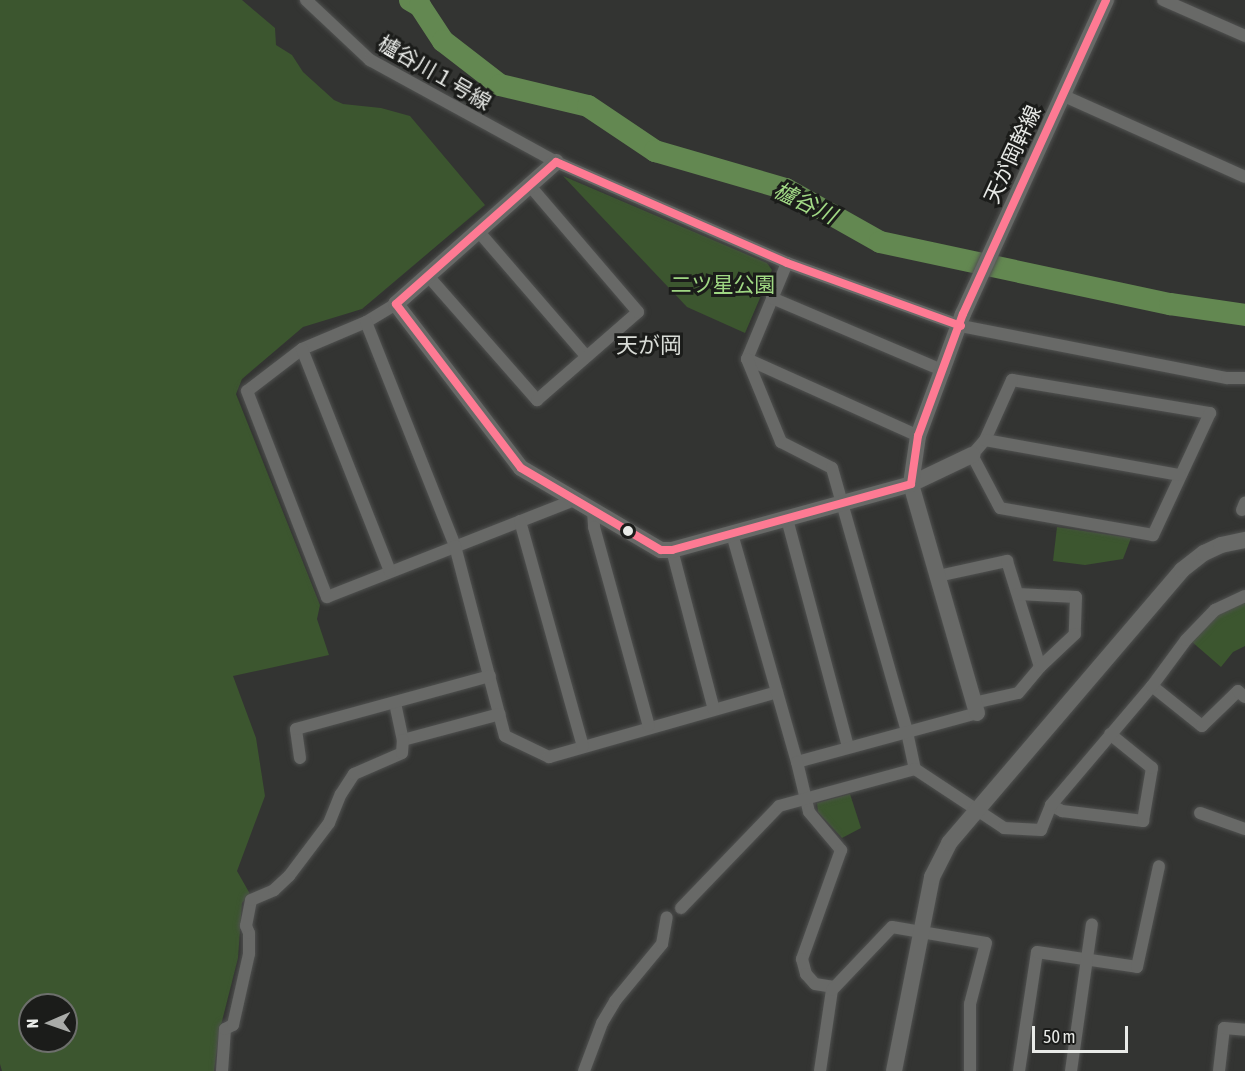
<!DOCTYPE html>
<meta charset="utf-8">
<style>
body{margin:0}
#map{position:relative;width:1245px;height:1071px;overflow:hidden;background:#333432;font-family:"Asap Condensed","Noto Sans JP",sans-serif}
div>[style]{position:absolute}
.green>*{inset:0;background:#3c562f}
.river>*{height:22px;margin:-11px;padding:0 11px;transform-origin:11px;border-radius:11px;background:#638851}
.roads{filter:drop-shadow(0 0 2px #505150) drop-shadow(0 0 2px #505150)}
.street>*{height:12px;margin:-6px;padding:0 6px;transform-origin:6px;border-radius:6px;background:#686967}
.secondary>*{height:16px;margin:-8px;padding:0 8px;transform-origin:8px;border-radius:8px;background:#686967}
.bus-1>*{height:8px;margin:-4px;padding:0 4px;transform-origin:4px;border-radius:4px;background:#fe7a93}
.dots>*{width:16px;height:16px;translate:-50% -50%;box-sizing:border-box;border:3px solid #1b1c1a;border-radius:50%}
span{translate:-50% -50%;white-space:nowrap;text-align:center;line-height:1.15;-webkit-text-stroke:6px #1b1c1a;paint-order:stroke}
.street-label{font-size:21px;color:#e9ebe8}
.park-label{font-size:21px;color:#9fd783}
.water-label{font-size:22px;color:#a2da86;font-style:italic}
.neighbourhood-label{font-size:22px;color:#d9dcd7}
.north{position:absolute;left:18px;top:993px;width:60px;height:60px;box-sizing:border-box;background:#1b1c1a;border:2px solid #6d6f6c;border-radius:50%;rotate:268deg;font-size:16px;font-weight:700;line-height:24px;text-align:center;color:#e9ebe8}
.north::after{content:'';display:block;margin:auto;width:21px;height:27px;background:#a9aba8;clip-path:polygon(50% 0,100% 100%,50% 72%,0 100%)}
.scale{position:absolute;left:1032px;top:1026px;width:96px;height:27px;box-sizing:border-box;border:3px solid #e9ebe8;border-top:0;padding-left:8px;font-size:18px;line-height:21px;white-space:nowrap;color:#e9ebe8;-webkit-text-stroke:4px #1b1c1a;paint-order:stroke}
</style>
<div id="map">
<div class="green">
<div style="clip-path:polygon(evenodd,0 0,242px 0,275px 28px,276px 45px,292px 55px,303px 72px,334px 100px,343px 104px,381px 108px,410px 116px,485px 205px,362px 309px,303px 327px,242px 379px,236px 394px,320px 605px,317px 619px,329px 655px,233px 676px,256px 738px,265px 796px,237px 871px,250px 894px,242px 903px,238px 958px,219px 1033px,214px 1071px,2px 1071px,0 1064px,0 0,30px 1005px,66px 1005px,66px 1041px,30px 1041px,30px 1005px)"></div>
<div style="clip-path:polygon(563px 176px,767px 263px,772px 270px,745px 333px,687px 307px)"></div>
<div style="clip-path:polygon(1057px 527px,1131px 538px,1123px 559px,1085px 565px,1053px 561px)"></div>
<div style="clip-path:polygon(1245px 601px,1245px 646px,1233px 652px,1221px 667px,1191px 641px,1216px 614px)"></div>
<div style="clip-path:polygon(850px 794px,861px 828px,842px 838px,818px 812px,817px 803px)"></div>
</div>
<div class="river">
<div style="left:410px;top:0;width:12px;rotate:31deg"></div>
<div style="left:420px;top:6px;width:42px;rotate:56.7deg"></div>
<div style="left:443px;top:41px;width:72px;rotate:37.7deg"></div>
<div style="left:500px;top:85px;width:90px;rotate:13.4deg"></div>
<div style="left:588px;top:106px;width:81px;rotate:33.9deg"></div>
<div style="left:655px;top:151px;width:136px;rotate:16.2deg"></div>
<div style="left:786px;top:189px;width:108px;rotate:29.4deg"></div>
<div style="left:880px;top:242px;width:297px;rotate:12.1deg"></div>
<div style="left:1170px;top:304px;width:76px;rotate:8.3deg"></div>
</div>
<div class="roads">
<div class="street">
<div style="left:306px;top:0;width:88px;rotate:43.2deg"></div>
<div style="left:370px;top:60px;width:212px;rotate:28.7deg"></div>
<div style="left:556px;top:162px;width:252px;rotate:23.6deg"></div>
<div style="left:787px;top:263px;width:185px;rotate:19.9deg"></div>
<div style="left:961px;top:326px;width:271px;rotate:11.1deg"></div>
<div style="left:1227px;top:378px;width:18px"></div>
<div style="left:1163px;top:0;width:90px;rotate:23.7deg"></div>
<div style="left:1064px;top:96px;width:198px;rotate:24.1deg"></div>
<div style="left:479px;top:232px;width:164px;rotate:49.2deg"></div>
<div style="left:787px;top:263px;width:104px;rotate:112.6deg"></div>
<div style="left:747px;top:359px;width:188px;rotate:24.2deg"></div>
<div style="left:429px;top:277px;width:164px;rotate:48.7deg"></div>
<div style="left:537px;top:400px;width:134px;rotate:-41.1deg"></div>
<div style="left:638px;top:312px;width:166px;rotate:-130.6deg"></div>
<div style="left:772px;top:298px;width:187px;rotate:23deg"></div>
<div style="left:396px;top:304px;width:35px;rotate:149deg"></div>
<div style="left:366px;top:322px;width:69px;rotate:157.1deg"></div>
<div style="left:302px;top:349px;width:69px;rotate:142.6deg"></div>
<div style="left:247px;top:391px;width:221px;rotate:68.8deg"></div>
<div style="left:327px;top:597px;width:266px;rotate:-21.4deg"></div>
<div style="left:366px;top:322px;width:241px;rotate:68.3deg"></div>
<div style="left:455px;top:546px;width:196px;rotate:75.3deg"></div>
<div style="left:505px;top:736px;width:49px;rotate:25.5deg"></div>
<div style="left:549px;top:757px;width:237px;rotate:-15.9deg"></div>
<div style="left:302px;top:349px;width:239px;rotate:68.4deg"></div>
<div style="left:747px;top:359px;width:90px;rotate:67.7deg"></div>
<div style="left:781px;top:442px;width:57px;rotate:27deg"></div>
<div style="left:832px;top:468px;width:274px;rotate:74.1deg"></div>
<div style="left:907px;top:732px;width:38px;rotate:78deg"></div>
<div style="left:1012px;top:380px;width:201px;rotate:9.5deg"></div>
<div style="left:1210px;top:413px;width:135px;rotate:115deg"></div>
<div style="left:1153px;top:535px;width:155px;rotate:-170deg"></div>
<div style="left:1000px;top:508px;width:60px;rotate:-117.8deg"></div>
<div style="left:972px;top:455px;width:20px;rotate:-49deg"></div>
<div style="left:985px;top:440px;width:66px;rotate:-65.8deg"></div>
<div style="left:985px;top:440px;width:198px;rotate:10.2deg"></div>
<div style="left:1242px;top:510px;width:8px;rotate:-67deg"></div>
<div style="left:593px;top:511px;width:16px;rotate:86deg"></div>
<div style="left:594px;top:527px;width:206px;rotate:74.6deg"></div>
<div style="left:787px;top:519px;width:236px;rotate:75deg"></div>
<div style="left:520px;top:521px;width:234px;rotate:74.4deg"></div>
<div style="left:732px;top:534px;width:237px;rotate:74.1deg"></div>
<div style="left:797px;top:762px;width:187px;rotate:-15.2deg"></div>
<div style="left:672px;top:550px;width:165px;rotate:75.3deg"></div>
<div style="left:938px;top:576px;width:71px;rotate:-12.3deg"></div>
<div style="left:1007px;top:561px;width:111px;rotate:72.7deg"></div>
<div style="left:1040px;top:667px;width:34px;rotate:130deg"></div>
<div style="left:1018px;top:693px;width:45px;rotate:167.2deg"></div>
<div style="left:1018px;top:594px;width:58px;rotate:3deg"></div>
<div style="left:1076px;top:597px;width:37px;rotate:92deg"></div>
<div style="left:1075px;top:634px;width:48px;rotate:136.7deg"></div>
<div style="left:1152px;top:686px;width:64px;rotate:38.7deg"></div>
<div style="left:1202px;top:726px;width:50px;rotate:-44.2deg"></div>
<div style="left:1238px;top:691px;width:9px;rotate:41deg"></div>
<div style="left:395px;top:703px;width:38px;rotate:78deg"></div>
<div style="left:403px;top:740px;width:100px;rotate:-15deg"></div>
<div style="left:300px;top:758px;width:29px;rotate:-98deg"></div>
<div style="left:296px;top:729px;width:201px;rotate:-15.3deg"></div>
<div style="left:797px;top:762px;width:51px;rotate:76.5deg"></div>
<div style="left:809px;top:812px;width:50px;rotate:49.9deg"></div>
<div style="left:841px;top:850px;width:116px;rotate:109.7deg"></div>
<div style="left:802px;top:959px;width:16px;rotate:75deg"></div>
<div style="left:806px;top:974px;width:13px;rotate:48deg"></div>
<div style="left:815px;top:984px;width:19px;rotate:9deg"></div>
<div style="left:1051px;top:805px;width:13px;rotate:29deg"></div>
<div style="left:1062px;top:811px;width:82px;rotate:7deg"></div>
<div style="left:1143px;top:821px;width:54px;rotate:-80.4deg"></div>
<div style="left:1152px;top:768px;width:54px;rotate:-141deg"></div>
<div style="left:1200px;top:813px;width:48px;rotate:19.6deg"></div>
<div style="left:681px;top:908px;width:141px;rotate:-46.1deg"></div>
<div style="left:779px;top:806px;width:141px;rotate:-15.2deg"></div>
<div style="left:915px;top:769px;width:107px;rotate:33.5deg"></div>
<div style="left:1004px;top:828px;width:37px;rotate:3deg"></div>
<div style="left:1041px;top:830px;width:27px;rotate:-68deg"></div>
<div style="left:1051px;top:805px;width:156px;rotate:-49.7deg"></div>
<div style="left:1152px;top:686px;width:57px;rotate:-53.5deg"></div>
<div style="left:1186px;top:640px;width:42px;rotate:-46deg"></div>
<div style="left:1215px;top:610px;width:33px;rotate:-25deg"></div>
<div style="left:222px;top:1071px;width:42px;rotate:-85.9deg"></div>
<div style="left:225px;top:1029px;width:9px;rotate:-27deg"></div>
<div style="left:233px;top:1025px;width:73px;rotate:-77.3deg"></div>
<div style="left:249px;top:954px;width:21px;rotate:-90deg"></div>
<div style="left:249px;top:933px;width:8px;rotate:-113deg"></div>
<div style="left:246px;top:926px;width:26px;rotate:-79deg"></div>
<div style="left:251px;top:900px;width:25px;rotate:-23deg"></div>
<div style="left:274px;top:890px;width:21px;rotate:-43deg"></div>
<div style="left:289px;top:876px;width:66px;rotate:-53deg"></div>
<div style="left:329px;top:823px;width:31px;rotate:-68deg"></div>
<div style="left:341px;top:794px;width:24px;rotate:-57deg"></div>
<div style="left:354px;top:774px;width:52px;rotate:-23.6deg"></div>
<div style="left:402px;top:753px;width:13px;rotate:-86deg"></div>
<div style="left:584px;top:1071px;width:51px;rotate:-69.4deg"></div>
<div style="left:602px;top:1023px;width:26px;rotate:-59deg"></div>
<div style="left:615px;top:1001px;width:74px;rotate:-50.5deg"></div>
<div style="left:662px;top:944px;width:27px;rotate:-80deg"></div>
<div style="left:820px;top:1071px;width:82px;rotate:-81.6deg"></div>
<div style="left:832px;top:990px;width:87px;rotate:-46.4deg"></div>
<div style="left:892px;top:927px;width:95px;rotate:9.7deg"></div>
<div style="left:986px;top:943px;width:63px;rotate:104.7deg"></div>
<div style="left:970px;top:1004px;width:67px;rotate:90deg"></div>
<div style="left:1019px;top:1071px;width:120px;rotate:-81.4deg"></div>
<div style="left:1037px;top:952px;width:101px;rotate:8.5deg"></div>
<div style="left:1137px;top:967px;width:103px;rotate:-77.7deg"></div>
<div style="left:1071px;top:1071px;width:148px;rotate:-81.9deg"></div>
<div style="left:1219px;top:1071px;width:43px;rotate:-83.4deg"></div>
<div style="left:1224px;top:1028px;width:21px;rotate:5deg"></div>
</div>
<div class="secondary">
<div style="left:556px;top:162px;width:214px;rotate:138.4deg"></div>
<div style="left:396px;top:304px;width:206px;rotate:52.7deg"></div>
<div style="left:521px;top:468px;width:162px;rotate:30.4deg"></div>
<div style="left:661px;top:550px;width:11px"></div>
<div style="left:672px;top:550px;width:248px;rotate:-15.4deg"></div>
<div style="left:911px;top:484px;width:68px;rotate:-25.4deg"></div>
<div style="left:977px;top:713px;width:238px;rotate:-106.1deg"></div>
<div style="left:911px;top:484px;width:49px;rotate:-81.7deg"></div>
<div style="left:918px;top:436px;width:130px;rotate:-69.8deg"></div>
<div style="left:963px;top:314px;width:345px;rotate:-65.5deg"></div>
<div style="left:894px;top:1071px;width:198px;rotate:-78.9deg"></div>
<div style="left:932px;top:877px;width:38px;rotate:-63deg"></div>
<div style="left:949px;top:843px;width:359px;rotate:-49.5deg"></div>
<div style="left:1182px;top:570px;width:28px;rotate:-38deg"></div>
<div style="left:1204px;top:553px;width:19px;rotate:-25deg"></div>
<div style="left:1221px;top:545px;width:25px;rotate:-12deg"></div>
</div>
</div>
<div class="bus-1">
<div style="left:556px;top:162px;width:252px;rotate:23.6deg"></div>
<div style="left:787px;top:263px;width:185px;rotate:19.9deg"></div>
<div style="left:396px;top:304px;width:206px;rotate:52.7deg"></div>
<div style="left:521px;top:468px;width:162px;rotate:30.4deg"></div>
<div style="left:661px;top:550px;width:11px"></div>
<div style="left:672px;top:550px;width:248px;rotate:-15.4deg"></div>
<div style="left:396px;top:304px;width:214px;rotate:-41.6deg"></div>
<div style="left:911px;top:484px;width:49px;rotate:-81.7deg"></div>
<div style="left:918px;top:436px;width:130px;rotate:-69.8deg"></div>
<div style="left:963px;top:314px;width:345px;rotate:-65.5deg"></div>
</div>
<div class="dots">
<div style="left:628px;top:531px;background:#e9ebe8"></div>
</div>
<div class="street-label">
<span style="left:435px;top:72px;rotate:30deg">櫨谷川１号線</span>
<span style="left:1012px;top:154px;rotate:-65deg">天が岡幹線</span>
</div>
<div class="park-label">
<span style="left:723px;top:284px">二ツ星公園</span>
</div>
<div class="water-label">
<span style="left:805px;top:203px;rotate:26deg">櫨谷川</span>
</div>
<div class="neighbourhood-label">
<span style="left:649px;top:346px">天が岡</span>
</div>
<div class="north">N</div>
<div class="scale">50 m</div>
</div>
